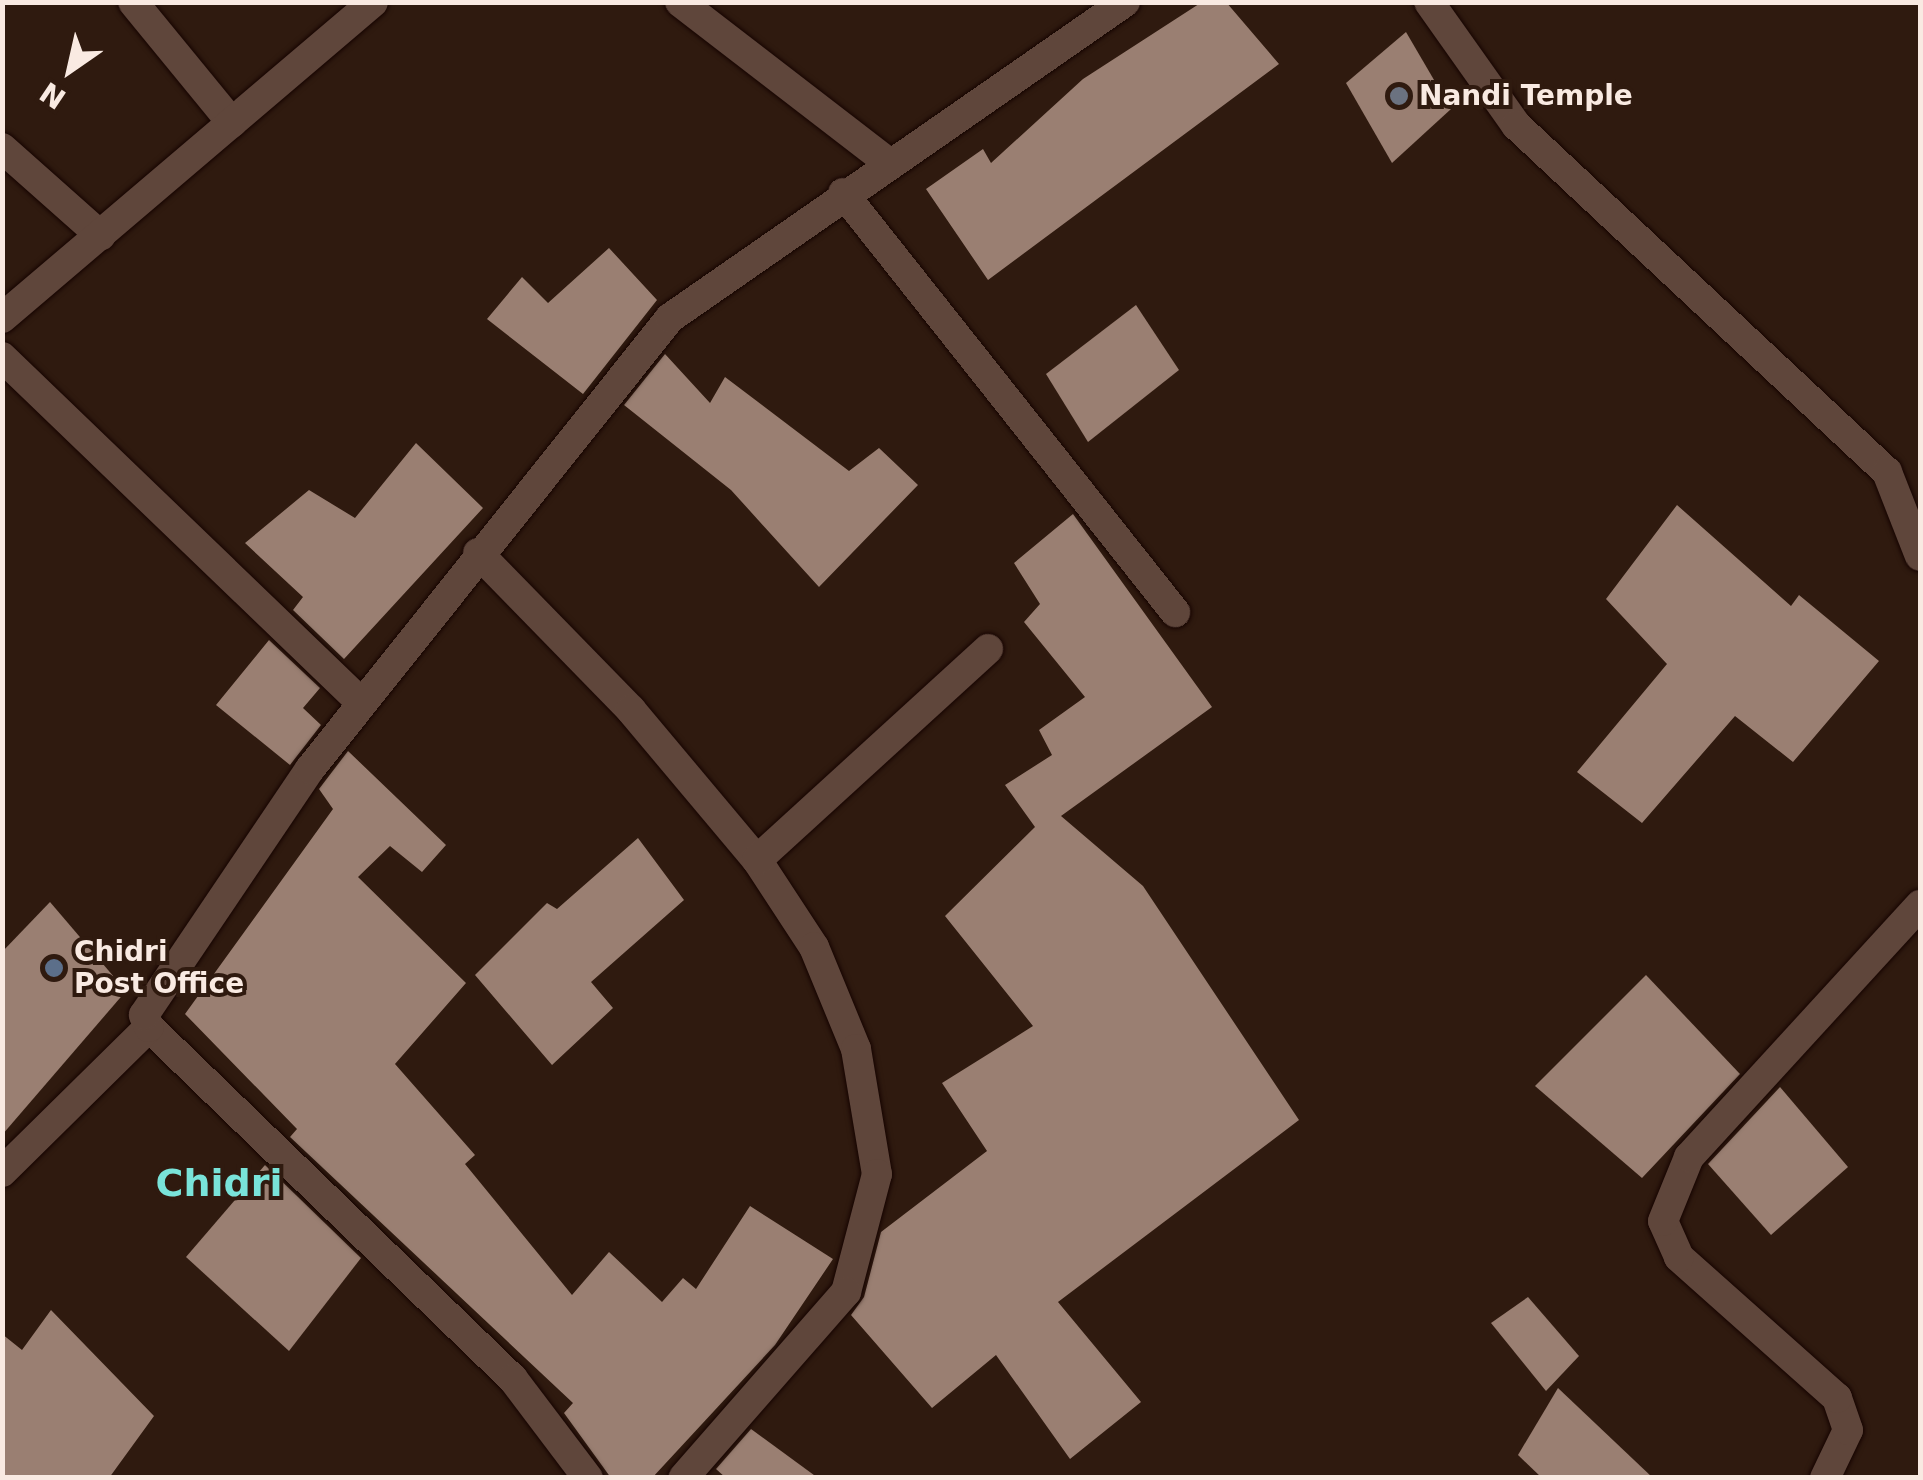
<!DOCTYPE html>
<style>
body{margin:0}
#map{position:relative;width:1923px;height:1480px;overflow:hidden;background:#2f1a0f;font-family:"DejaVu Sans",sans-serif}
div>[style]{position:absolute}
.building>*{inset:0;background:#9a7f72}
.roads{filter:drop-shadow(0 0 2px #160400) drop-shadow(0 0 2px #160400)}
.minor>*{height:30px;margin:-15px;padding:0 15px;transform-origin:15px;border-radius:15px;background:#5f463b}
.dots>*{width:28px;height:28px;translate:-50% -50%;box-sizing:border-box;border:5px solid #2f1a0f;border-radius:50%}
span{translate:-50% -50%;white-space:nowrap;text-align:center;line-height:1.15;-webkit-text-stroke:8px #2f1a0f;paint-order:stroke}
.poi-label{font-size:28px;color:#f9eae2;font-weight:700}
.left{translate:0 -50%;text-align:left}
.district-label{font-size:38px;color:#79e3d9;font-weight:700}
.frame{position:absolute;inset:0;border:5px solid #f9eae2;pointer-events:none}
.north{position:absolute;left:20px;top:20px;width:100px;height:100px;-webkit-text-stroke:8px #2f1a0f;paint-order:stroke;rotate:214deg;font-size:28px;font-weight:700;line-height:40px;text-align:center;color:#f9eae2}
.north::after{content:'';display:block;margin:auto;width:35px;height:45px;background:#f9eae2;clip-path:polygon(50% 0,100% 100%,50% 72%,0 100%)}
</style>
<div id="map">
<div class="building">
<div style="clip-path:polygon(1202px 2px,1226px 2px,1279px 64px,988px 280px,926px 189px,983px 149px,991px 163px,1083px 79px)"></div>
<div style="clip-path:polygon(1406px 32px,1451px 109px,1392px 163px,1346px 83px)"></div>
<div style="clip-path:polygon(609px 248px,657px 300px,583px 394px,487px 319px,522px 277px,548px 303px)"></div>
<div style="clip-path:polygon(1136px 305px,1179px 370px,1088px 442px,1046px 374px)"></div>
<div style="clip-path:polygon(665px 354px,710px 403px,725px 377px,849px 471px,879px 448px,918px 485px,819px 587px,731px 490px,624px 405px)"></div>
<div style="clip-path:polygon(416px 443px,483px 508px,344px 659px,293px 610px,303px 597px,245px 543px,309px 490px,355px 518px)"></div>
<div style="clip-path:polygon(1677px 505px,1791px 606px,1799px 595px,1879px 661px,1793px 762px,1735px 716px,1642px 823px,1577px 772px,1667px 664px,1606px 599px)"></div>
<div style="clip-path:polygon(1073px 514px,1212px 707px,1061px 816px,1143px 886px,1299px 1120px,1058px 1302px,1141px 1402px,1070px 1459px,996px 1355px,932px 1408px,851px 1315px,864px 1297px,881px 1232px,987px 1151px,942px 1083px,1033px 1026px,945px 916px,1035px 827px,1005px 785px,1052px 755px,1039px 730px,1085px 697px,1024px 622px,1040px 604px,1014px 563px)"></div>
<div style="clip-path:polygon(269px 640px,320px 688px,303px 708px,321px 725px,290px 765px,216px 705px)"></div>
<div style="clip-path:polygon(348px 751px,446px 845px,422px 872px,390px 846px,358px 877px,466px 983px,395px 1064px,475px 1155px,465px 1164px,572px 1295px,609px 1252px,662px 1302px,683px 1278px,696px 1289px,750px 1206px,833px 1259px,775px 1345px,652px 1478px,611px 1478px,564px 1413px,573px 1403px,290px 1137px,297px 1129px,185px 1014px,333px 809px,319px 789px)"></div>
<div style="clip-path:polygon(638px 838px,684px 900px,591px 982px,613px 1008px,552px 1065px,475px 975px,547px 903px,557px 909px)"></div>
<div style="clip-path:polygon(50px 902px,126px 991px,2px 1135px,2px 952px)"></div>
<div style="clip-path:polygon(1646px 975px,1740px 1074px,1642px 1178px,1535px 1086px)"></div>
<div style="clip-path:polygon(1780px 1087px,1848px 1167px,1771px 1235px,1708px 1164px)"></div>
<div style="clip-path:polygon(265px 1165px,361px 1258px,289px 1351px,186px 1257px)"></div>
<div style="clip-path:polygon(1528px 1297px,1579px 1356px,1546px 1391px,1491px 1323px)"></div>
<div style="clip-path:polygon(51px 1310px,154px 1416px,109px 1478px,2px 1478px,2px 1334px,22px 1350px)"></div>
<div style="clip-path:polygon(1558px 1388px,1653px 1478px,1542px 1478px,1518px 1455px)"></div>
<div style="clip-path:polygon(751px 1429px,818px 1478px,726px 1478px,716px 1469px)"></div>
</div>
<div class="roads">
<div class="minor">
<div style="left:133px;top:2px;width:156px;rotate:50.7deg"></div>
<div style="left:680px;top:2px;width:262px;rotate:37.6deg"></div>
<div style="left:1429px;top:2px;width:151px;rotate:54.7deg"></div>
<div style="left:1516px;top:125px;width:508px;rotate:43.09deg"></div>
<div style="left:1887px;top:472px;width:90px;rotate:68.6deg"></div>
<div style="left:2px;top:148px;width:132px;rotate:41.6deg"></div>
<div style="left:843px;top:193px;width:535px;rotate:51.61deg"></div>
<div style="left:2px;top:318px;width:487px;rotate:-40.4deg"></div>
<div style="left:2px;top:357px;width:499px;rotate:43.9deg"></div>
<div style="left:478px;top:553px;width:219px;rotate:45.7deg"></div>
<div style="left:631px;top:710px;width:196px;rotate:50deg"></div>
<div style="left:757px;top:860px;width:104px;rotate:56.8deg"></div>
<div style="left:814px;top:947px;width:110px;rotate:67.6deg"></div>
<div style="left:856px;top:1049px;width:127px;rotate:80.5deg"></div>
<div style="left:877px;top:1174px;width:122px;rotate:104.7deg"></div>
<div style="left:846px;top:1292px;width:247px;rotate:131.2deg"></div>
<div style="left:757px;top:860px;width:313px;rotate:-42.4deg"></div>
<div style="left:149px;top:1027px;width:506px;rotate:44.04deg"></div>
<div style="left:513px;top:1379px;width:124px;rotate:52.9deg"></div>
<div style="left:2px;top:1172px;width:206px;rotate:-44.6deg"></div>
<div style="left:149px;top:1027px;width:13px;rotate:-113deg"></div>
<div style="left:144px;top:1015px;width:297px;rotate:-56deg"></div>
<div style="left:310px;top:769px;width:577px;rotate:-51.4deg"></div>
<div style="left:670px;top:318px;width:554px;rotate:-34.78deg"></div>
<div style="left:1825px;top:1478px;width:53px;rotate:-64.4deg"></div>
<div style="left:1848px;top:1430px;width:34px;rotate:-109deg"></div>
<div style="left:1837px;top:1398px;width:212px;rotate:-138.3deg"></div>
<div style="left:1679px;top:1257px;width:39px;rotate:-114deg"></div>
<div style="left:1663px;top:1221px;width:69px;rotate:-67.9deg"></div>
<div style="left:1689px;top:1157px;width:342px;rotate:-47.5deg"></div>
</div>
</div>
<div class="dots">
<div style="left:1399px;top:96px;background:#6b7280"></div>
<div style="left:54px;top:968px;background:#5c6f8a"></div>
</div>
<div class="poi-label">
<span class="left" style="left:1419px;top:96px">Nandi Temple</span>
<span class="left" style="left:74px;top:968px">Chidri<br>Post Office</span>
</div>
<div class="district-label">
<span style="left:219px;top:1184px">Chidri</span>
</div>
<div class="frame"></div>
<div class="north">N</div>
</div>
